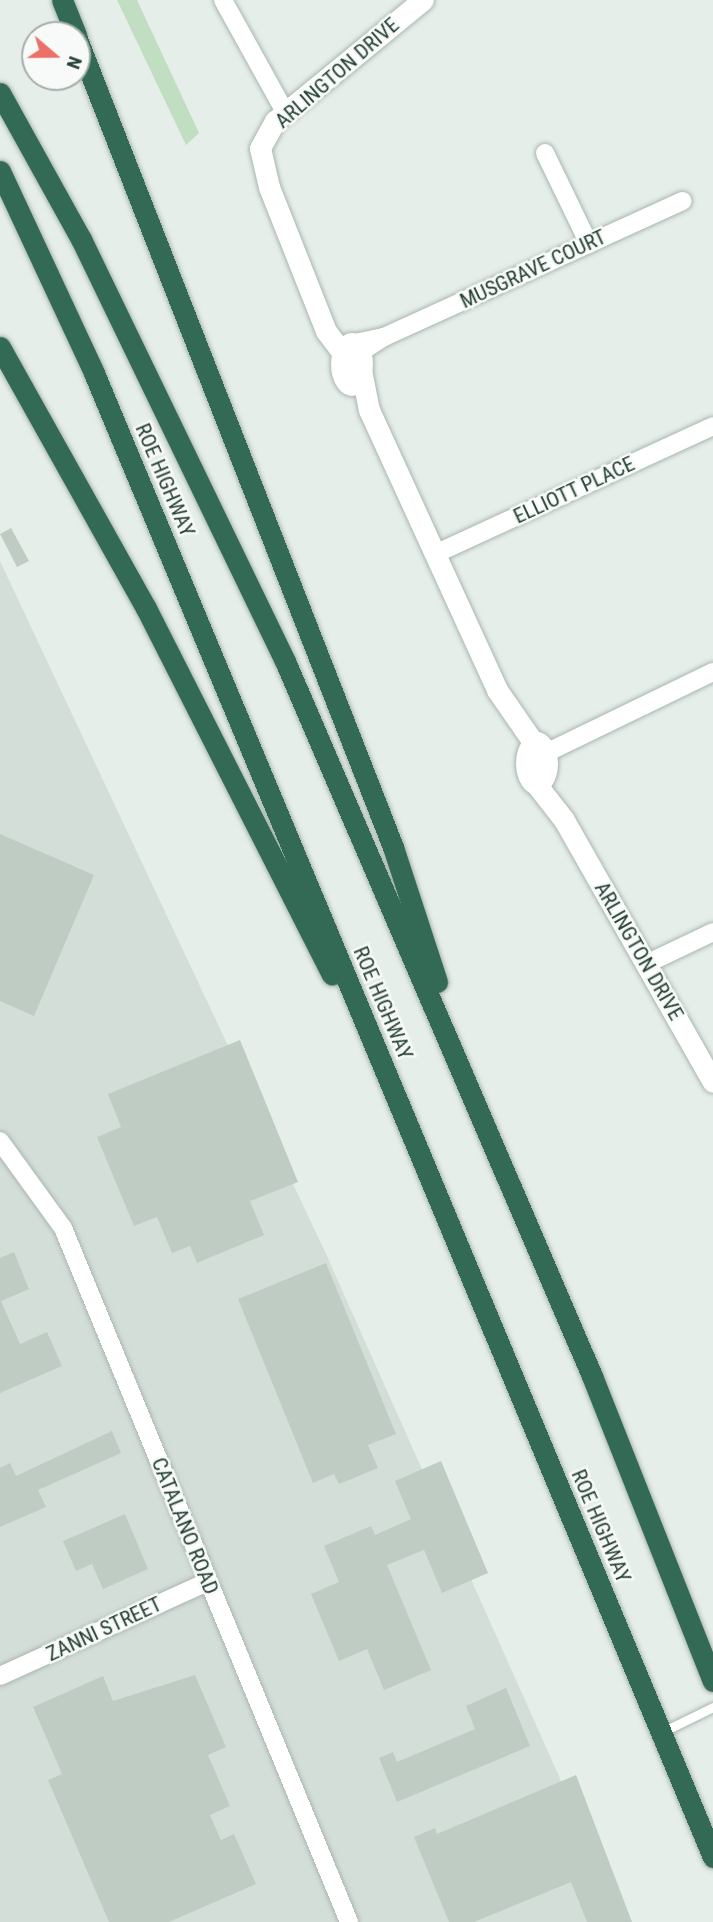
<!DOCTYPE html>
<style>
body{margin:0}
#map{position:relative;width:713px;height:1922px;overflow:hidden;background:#e6eee9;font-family:"Roboto Condensed",sans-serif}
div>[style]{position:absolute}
.built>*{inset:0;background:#d4ded8}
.green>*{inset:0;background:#c1dec3}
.building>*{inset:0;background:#beccc4}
.roads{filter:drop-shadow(0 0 2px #a9b6af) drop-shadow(0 0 2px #a9b6af)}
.service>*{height:9px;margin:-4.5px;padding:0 4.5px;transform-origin:4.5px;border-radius:4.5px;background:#fff}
.minor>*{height:18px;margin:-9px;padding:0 9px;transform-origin:9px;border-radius:9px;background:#fff}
.tertiary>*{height:21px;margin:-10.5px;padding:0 10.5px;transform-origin:10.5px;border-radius:10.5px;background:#fff}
.tertiary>.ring{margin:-10.5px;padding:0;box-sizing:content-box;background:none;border:21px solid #fff;border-radius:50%}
.motorway>*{height:21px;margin:-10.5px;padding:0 10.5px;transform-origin:10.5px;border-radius:10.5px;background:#336a55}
span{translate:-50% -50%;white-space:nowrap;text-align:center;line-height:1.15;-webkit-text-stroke:5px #f7faf8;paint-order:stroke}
.street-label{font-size:21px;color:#264034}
.north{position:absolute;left:21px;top:21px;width:70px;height:70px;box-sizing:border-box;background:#f7faf8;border:2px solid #a3b0aa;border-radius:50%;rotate:110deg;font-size:19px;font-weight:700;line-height:28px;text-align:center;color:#264034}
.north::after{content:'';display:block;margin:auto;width:24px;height:32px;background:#eb7168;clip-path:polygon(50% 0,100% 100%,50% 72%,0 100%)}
</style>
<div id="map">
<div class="built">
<div style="clip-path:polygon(0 561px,326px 1254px,624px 1922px,0 1922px)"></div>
</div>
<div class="green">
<div style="clip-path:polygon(117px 0,137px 0,199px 133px,186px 145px)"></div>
</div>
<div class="building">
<div style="clip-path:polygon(11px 528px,29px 561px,17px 567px,0 534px)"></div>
<div style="clip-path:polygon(0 834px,94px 875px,34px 1016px,0 1001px)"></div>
<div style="clip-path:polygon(240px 1040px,298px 1182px,250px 1201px,264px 1235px,197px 1263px,190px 1246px,172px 1253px,157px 1217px,134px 1226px,97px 1137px,121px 1127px,108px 1094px)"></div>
<div style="clip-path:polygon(14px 1252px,29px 1289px,1px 1301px,20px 1344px,47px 1332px,62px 1366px,0 1393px,0 1258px)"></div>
<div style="clip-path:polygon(326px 1263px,396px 1434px,368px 1445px,378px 1468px,339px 1484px,334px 1474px,313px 1483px,238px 1299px)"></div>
<div style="clip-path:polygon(112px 1431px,121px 1453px,38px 1490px,46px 1507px,0 1527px,0 1468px,10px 1463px,16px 1476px)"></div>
<div style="clip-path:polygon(441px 1461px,488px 1573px,442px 1593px,424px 1550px,387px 1565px,431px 1670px,384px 1690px,367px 1649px,339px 1661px,311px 1594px,339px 1582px,324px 1546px,371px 1526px,375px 1535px,411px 1519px,395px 1481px)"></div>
<div style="clip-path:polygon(125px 1514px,148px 1569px,103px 1589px,92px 1564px,76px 1571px,63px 1541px)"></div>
<div style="clip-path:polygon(195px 1675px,226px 1747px,208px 1755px,230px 1806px,210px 1815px,221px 1840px,234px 1834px,256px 1884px,169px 1922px,109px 1922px,48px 1780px,62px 1774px,33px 1707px,103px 1676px,113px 1701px)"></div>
<div style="clip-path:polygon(506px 1688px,530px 1746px,397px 1802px,379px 1758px,393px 1752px,397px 1762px,475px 1729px,466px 1706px)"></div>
<div style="clip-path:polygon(576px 1775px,632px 1922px,587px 1922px,571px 1882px,474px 1922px,449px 1922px,414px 1837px,435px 1828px,437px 1834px)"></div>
</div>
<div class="roads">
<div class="service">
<div style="left:662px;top:1732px;width:57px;rotate:-26.1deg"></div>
</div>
<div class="minor">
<div style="left:223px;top:0;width:128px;rotate:61deg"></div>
<div style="left:545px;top:153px;width:101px;rotate:64.2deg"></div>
<div style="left:384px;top:337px;width:328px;rotate:-24.5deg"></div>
<div style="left:355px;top:343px;width:30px;rotate:-12deg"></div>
<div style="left:384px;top:337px;width:27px;rotate:147deg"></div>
<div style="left:435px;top:554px;width:306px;rotate:-24.7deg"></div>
<div style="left:546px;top:753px;width:186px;rotate:-25.9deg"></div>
<div style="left:646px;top:964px;width:74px;rotate:-25.5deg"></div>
<div style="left:0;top:1141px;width:107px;rotate:54.1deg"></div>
<div style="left:63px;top:1228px;width:751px;rotate:67.6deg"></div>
<div style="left:0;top:1676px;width:227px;rotate:-24.4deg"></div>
</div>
<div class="tertiary">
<div class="ring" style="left:341px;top:343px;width:-1px;height:-1px"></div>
<div style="left:341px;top:351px;width:25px;rotate:-127deg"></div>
<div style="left:326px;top:331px;width:155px;rotate:-111.6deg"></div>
<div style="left:269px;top:187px;width:40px;rotate:-103deg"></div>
<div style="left:260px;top:148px;width:31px;rotate:-61deg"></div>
<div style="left:275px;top:121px;width:191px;rotate:-39.3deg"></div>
<div style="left:359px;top:360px;width:51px;rotate:78.7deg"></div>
<div style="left:369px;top:410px;width:308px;rotate:65.4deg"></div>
<div style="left:497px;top:690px;width:63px;rotate:55.3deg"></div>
<div class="ring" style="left:526px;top:742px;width:-1px;height:-1px"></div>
<div style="left:531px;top:761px;width:24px;rotate:78deg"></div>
<div style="left:536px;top:784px;width:46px;rotate:52.1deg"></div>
<div style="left:564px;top:820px;width:301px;rotate:60.4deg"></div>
</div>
<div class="motorway">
<div style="left:62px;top:0;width:38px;rotate:68deg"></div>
<div style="left:77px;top:39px;width:868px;rotate:68.64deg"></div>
<div style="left:393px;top:847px;width:142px;rotate:71.9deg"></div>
<div style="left:0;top:93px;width:167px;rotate:61deg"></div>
<div style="left:81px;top:239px;width:469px;rotate:64.2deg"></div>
<div style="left:285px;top:661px;width:778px;rotate:66.76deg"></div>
<div style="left:592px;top:1376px;width:328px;rotate:68.4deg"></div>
<div style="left:0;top:171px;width:223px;rotate:65deg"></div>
<div style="left:94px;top:373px;width:1608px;rotate:67.36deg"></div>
<div style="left:0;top:347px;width:299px;rotate:60.8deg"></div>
<div style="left:146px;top:608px;width:411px;rotate:63.1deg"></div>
</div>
</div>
<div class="street-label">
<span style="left:337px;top:73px;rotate:-41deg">ARLINGTON DRIVE</span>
<span style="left:533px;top:269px;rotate:-25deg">MUSGRAVE COURT</span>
<span style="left:165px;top:480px;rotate:67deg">ROE HIGHWAY</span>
<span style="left:574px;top:490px;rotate:-25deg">ELLIOTT PLACE</span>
<span style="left:639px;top:951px;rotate:60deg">ARLINGTON DRIVE</span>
<span style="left:383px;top:1003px;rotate:67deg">ROE HIGHWAY</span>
<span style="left:185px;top:1526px;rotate:68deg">CATALANO ROAD</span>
<span style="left:601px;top:1526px;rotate:67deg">ROE HIGHWAY</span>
<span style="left:104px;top:1629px;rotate:-25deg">ZANNI STREET</span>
</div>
<div class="north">N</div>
</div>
